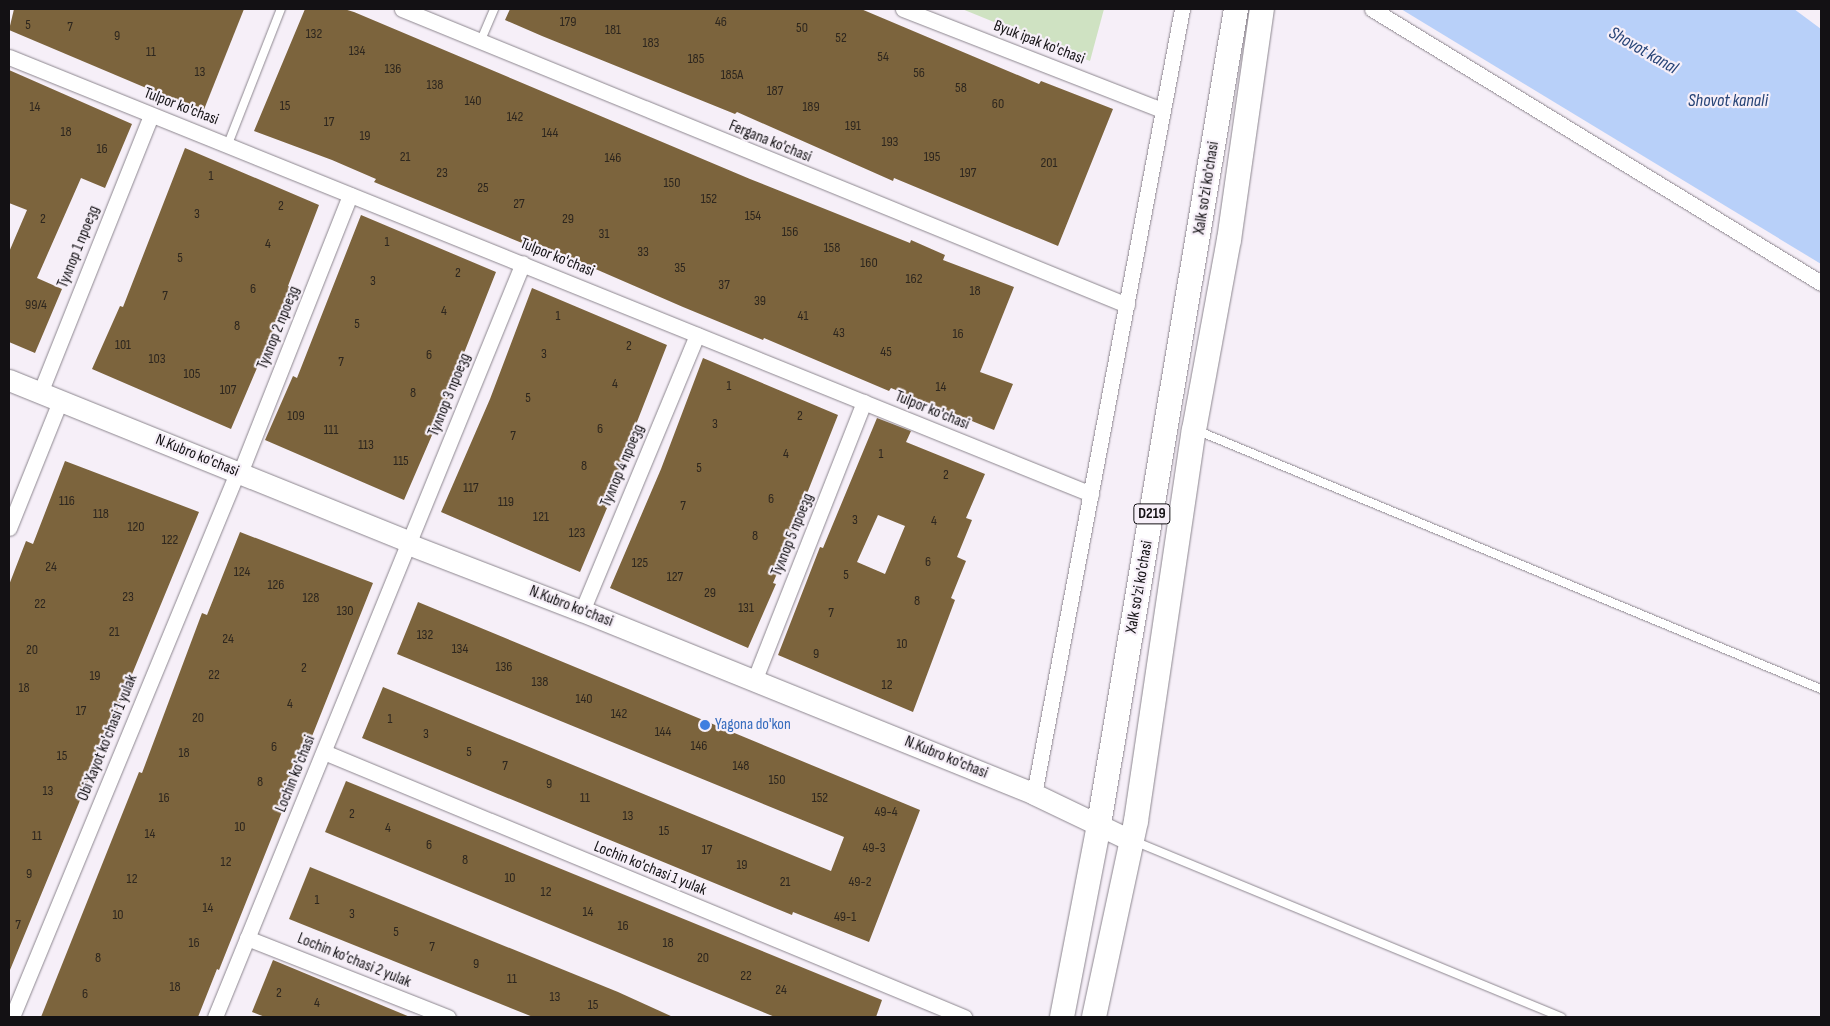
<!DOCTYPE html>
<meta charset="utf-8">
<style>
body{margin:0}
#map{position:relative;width:1830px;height:1026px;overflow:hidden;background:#f6eff8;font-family:"Sofia Sans Condensed",sans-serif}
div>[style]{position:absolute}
.green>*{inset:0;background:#cfe2c2}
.water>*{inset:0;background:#b8d0f9}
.building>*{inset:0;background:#7c643d}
.roads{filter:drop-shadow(0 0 1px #8c868e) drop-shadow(0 0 1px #8c868e)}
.lane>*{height:8px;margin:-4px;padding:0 4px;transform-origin:4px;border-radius:4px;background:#fff}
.street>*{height:15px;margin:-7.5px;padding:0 7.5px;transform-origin:7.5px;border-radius:7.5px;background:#fff}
.secondary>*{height:21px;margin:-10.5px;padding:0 10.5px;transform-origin:10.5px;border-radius:10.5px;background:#fff}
.primary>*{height:24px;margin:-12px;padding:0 12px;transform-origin:12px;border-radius:12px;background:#fff}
.dots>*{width:14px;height:14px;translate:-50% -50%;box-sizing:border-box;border:2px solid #f6eff8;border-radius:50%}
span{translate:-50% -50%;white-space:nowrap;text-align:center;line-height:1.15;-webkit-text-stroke:4.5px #f6eff8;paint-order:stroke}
.number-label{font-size:14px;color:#2d261e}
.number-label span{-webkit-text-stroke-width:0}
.shield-label span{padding:1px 4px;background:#f6eff8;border:1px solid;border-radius:4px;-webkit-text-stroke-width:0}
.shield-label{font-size:15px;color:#131114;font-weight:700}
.street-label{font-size:16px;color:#131114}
.shop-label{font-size:16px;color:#366cbe}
.left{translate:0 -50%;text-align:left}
.water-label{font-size:18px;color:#264376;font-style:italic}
.frame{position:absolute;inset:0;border:10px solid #131114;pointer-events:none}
</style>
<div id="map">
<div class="green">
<div style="clip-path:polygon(962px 9px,1104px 9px,1090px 61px)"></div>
</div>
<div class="water">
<div style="clip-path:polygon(1401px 9px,1794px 9px,1821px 29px,1821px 264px)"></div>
</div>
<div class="building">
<div style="clip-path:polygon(14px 9px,244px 9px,203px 112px,9px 30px)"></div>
<div style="clip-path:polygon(305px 9px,344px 9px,354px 12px,750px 179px,910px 243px,911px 240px,945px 255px,943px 260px,1014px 287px,980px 372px,1013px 384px,994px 430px,891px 388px,889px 391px,764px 338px,763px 340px,683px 307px,524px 238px,522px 243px,374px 182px,376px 179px,332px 160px,254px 131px)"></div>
<div style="clip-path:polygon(510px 9px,861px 9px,1039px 84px,1041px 81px,1113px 109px,1058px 246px,894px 178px,893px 181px,737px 112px,735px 114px,542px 36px,505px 20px)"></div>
<div style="clip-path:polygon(9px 70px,132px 124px,105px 188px,81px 178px,37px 278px,62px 289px,35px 353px,9px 342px,9px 252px,27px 210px,9px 203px)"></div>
<div style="clip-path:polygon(185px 148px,319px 205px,288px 286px,291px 288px,231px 429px,92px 369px,120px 306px,123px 307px)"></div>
<div style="clip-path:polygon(361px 215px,496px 272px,464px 353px,467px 354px,404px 500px,265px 440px,293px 376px,297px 378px)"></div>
<div style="clip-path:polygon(532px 288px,667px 345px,635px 427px,638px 428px,605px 507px,607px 508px,580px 572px,441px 512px,490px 399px)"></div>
<div style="clip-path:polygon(703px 358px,838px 415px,806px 496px,809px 498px,773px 583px,776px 584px,748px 648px,610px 588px,661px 469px)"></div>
<div style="clip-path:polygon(evenodd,877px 418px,911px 431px,906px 442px,985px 474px,966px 518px,972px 520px,957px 557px,966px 561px,951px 598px,955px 600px,913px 712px,778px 655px,820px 547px,823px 548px,877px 418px,878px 515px,905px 526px,885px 574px,857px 562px,878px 515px)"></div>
<div style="clip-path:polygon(65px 461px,199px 512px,10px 970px,9px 585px,26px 541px,33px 544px)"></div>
<div style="clip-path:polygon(240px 532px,373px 583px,219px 970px,217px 969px,198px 1017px,41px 1017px,139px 772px,142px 773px,202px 613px,207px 615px)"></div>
<div style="clip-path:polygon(418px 602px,920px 810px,869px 942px,793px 912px,792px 915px,362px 738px,383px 687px,831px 871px,844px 837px,397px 654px)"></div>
<div style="clip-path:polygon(346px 781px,882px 1000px,876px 1017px,775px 1017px,325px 832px)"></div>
<div style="clip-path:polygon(310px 867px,618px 992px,673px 1017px,533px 1017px,289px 919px)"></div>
<div style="clip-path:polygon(273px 960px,410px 1017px,265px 1017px,252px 1012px)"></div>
</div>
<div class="roads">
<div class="lane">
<div style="left:481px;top:40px;width:34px;rotate:-67deg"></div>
<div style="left:228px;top:144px;width:145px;rotate:-68.6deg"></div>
<div style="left:1196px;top:430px;width:677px;rotate:22.51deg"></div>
<div style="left:1134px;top:841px;width:462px;rotate:22.4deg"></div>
</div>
<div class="street">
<div style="left:402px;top:9px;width:783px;rotate:22.21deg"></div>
<div style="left:903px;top:9px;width:278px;rotate:21.3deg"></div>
<div style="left:1372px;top:9px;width:526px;rotate:31.39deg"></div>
<div style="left:9px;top:57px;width:1167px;rotate:21.99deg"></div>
<div style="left:40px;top:393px;width:299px;rotate:-68.2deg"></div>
<div style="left:240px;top:473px;width:299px;rotate:-68.4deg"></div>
<div style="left:9px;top:528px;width:137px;rotate:-68.1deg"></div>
<div style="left:409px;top:542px;width:301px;rotate:-67.8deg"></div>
<div style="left:582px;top:611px;width:299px;rotate:-67.4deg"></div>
<div style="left:754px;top:681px;width:300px;rotate:-68.5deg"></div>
<div style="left:324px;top:752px;width:693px;rotate:22.49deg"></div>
<div style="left:1034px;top:794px;width:799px;rotate:-79.32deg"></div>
<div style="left:247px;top:938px;width:216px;rotate:21.5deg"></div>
<div style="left:12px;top:1017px;width:589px;rotate:-67.53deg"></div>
<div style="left:215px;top:1017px;width:511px;rotate:-67.8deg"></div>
</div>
<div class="secondary">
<div style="left:9px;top:380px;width:432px;rotate:22deg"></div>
<div style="left:409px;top:542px;width:2px;rotate:117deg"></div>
<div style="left:408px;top:544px;width:186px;rotate:21.1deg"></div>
<div style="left:582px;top:611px;width:488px;rotate:22deg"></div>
<div style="left:1034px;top:794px;width:109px;rotate:25.6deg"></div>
</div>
<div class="primary">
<div style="left:1062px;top:1017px;width:197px;rotate:-79.1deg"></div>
<div style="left:1099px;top:824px;width:826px;rotate:-80.46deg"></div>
<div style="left:1094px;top:1017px;width:200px;rotate:-77.9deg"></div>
<div style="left:1136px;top:821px;width:395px;rotate:-81.6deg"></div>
<div style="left:1194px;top:430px;width:193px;rotate:-79.6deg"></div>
<div style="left:1229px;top:240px;width:233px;rotate:-81.9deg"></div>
</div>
</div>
<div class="dots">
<div style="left:705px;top:725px;background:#3f7fe0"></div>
</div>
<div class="number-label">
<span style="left:568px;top:22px">179</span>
<span style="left:721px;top:22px">46</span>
<span style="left:28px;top:25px">5</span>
<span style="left:70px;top:27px">7</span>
<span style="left:802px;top:28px">50</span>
<span style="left:613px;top:30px">181</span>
<span style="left:314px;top:34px">132</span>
<span style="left:117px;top:36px">9</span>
<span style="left:841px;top:38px">52</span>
<span style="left:651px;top:43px">183</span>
<span style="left:357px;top:51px">134</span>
<span style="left:151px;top:52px">11</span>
<span style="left:883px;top:57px">54</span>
<span style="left:696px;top:59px">185</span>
<span style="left:393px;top:69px">136</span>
<span style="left:200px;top:72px">13</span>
<span style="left:919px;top:73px">56</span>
<span style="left:732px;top:75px">185А</span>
<span style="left:435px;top:85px">138</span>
<span style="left:961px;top:88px">58</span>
<span style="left:775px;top:91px">187</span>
<span style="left:473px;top:101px">140</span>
<span style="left:998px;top:104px">60</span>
<span style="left:285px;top:106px">15</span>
<span style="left:35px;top:107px">14</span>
<span style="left:811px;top:107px">189</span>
<span style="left:515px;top:117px">142</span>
<span style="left:329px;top:122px">17</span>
<span style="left:853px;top:126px">191</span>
<span style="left:66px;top:132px">18</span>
<span style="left:550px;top:133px">144</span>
<span style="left:365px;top:136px">19</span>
<span style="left:890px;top:142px">193</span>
<span style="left:102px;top:149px">16</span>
<span style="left:405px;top:157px">21</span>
<span style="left:932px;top:157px">195</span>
<span style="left:613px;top:158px">146</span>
<span style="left:1049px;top:163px">201</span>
<span style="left:442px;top:173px">23</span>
<span style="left:968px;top:173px">197</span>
<span style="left:211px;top:176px">1</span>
<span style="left:672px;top:183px">150</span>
<span style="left:483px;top:188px">25</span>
<span style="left:709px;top:199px">152</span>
<span style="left:519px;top:204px">27</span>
<span style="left:281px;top:206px">2</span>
<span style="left:197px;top:214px">3</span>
<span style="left:753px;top:216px">154</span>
<span style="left:43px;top:219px">2</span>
<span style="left:568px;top:219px">29</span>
<span style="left:790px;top:232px">156</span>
<span style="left:604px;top:234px">31</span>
<span style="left:387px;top:242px">1</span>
<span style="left:268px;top:244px">4</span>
<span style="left:832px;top:248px">158</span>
<span style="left:643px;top:252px">33</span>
<span style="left:180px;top:258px">5</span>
<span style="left:869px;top:263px">160</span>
<span style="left:680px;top:268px">35</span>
<span style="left:458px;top:273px">2</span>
<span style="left:914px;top:279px">162</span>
<span style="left:373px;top:281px">3</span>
<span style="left:724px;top:285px">37</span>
<span style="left:253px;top:289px">6</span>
<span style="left:975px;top:291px">18</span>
<span style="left:165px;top:296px">7</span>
<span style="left:760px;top:301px">39</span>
<span style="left:36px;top:305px">99/4</span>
<span style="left:444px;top:311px">4</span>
<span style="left:558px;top:316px">1</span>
<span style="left:803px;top:316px">41</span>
<span style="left:357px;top:324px">5</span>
<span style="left:237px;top:326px">8</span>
<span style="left:839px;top:333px">43</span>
<span style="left:958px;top:334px">16</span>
<span style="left:123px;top:345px">101</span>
<span style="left:629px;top:346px">2</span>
<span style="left:886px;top:352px">45</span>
<span style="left:544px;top:354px">3</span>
<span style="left:429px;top:355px">6</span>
<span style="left:157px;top:359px">103</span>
<span style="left:341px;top:362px">7</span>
<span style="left:192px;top:374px">105</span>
<span style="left:615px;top:384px">4</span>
<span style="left:729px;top:386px">1</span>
<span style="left:941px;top:387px">14</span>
<span style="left:228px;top:390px">107</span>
<span style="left:413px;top:393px">8</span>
<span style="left:528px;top:398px">5</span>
<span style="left:296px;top:416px">109</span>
<span style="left:800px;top:416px">2</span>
<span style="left:715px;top:424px">3</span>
<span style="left:600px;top:429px">6</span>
<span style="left:331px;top:430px">111</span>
<span style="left:513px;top:436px">7</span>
<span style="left:366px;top:445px">113</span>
<span style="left:786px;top:454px">4</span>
<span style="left:881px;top:454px">1</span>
<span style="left:401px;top:461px">115</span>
<span style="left:584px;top:466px">8</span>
<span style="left:699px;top:468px">5</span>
<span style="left:946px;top:475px">2</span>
<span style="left:471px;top:488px">117</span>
<span style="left:771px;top:499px">6</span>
<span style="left:67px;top:501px">116</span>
<span style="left:506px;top:502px">119</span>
<span style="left:683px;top:506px">7</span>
<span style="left:101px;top:514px">118</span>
<span style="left:541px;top:517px">121</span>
<span style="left:855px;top:520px">3</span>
<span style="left:934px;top:521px">4</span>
<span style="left:136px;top:527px">120</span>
<span style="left:577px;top:533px">123</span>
<span style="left:755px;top:536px">8</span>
<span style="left:170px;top:540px">122</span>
<span style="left:928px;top:562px">6</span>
<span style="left:640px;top:563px">125</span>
<span style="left:51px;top:567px">24</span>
<span style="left:242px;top:572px">124</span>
<span style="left:846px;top:575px">5</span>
<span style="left:675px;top:577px">127</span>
<span style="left:276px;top:585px">126</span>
<span style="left:710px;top:593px">29</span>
<span style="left:128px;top:597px">23</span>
<span style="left:311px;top:598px">128</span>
<span style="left:917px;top:601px">8</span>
<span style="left:40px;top:604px">22</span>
<span style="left:746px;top:608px">131</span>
<span style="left:345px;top:611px">130</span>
<span style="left:831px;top:613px">7</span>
<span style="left:114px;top:632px">21</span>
<span style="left:425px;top:635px">132</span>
<span style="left:228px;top:639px">24</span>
<span style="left:902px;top:644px">10</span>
<span style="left:460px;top:649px">134</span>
<span style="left:32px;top:650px">20</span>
<span style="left:816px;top:654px">9</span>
<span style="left:504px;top:667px">136</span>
<span style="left:304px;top:668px">2</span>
<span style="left:214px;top:675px">22</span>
<span style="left:95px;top:676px">19</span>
<span style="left:540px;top:682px">138</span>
<span style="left:887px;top:685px">12</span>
<span style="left:24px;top:688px">18</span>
<span style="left:584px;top:699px">140</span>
<span style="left:290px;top:704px">4</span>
<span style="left:81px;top:711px">17</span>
<span style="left:619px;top:714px">142</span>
<span style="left:198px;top:718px">20</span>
<span style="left:390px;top:719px">1</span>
<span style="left:663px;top:732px">144</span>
<span style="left:426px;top:734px">3</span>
<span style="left:699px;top:746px">146</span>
<span style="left:274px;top:747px">6</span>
<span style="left:469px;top:752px">5</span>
<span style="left:184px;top:753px">18</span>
<span style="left:62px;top:756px">15</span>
<span style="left:505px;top:766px">7</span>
<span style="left:741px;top:766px">148</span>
<span style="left:777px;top:780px">150</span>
<span style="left:260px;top:782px">8</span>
<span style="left:549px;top:784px">9</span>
<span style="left:48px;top:791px">13</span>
<span style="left:164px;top:798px">16</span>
<span style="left:585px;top:798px">11</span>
<span style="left:820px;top:798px">152</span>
<span style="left:886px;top:812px">49-4</span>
<span style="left:352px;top:814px">2</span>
<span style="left:628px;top:816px">13</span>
<span style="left:240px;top:827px">10</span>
<span style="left:388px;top:828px">4</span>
<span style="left:664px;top:831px">15</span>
<span style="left:150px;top:834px">14</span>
<span style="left:37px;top:836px">11</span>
<span style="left:429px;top:845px">6</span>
<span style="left:874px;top:848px">49-3</span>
<span style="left:707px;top:850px">17</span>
<span style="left:465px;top:860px">8</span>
<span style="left:226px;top:862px">12</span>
<span style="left:742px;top:865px">19</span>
<span style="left:29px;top:874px">9</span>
<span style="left:510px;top:878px">10</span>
<span style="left:132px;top:879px">12</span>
<span style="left:785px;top:882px">21</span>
<span style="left:860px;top:882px">49-2</span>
<span style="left:546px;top:892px">12</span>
<span style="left:317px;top:900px">1</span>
<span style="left:208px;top:908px">14</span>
<span style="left:588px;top:912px">14</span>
<span style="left:352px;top:914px">3</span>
<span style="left:118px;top:915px">10</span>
<span style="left:845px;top:917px">49-1</span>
<span style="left:18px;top:925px">7</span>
<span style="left:623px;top:926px">16</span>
<span style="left:396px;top:932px">5</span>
<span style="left:194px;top:943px">16</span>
<span style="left:668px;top:943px">18</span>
<span style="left:432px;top:947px">7</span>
<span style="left:98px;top:958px">8</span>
<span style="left:703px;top:958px">20</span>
<span style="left:476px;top:964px">9</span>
<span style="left:746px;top:976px">22</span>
<span style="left:512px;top:979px">11</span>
<span style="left:175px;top:987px">18</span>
<span style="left:781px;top:990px">24</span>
<span style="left:279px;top:993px">2</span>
<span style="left:85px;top:994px">6</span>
<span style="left:555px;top:997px">13</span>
<span style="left:317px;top:1003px">4</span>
<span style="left:593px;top:1005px">15</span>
</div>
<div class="shield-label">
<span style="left:1152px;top:514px">D219</span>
</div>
<div class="street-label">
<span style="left:1039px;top:43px;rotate:21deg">Byuk ipak ko'chasi</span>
<span style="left:181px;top:107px;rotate:21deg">Tulpor ko'chasi</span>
<span style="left:770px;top:142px;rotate:22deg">Fergana ko'chasi</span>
<span style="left:1207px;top:188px;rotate:-81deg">Xalk so'zi ko'chasi</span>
<span style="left:79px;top:247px;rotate:-68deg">Тулпор 1 проезд</span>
<span style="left:557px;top:258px;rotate:22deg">Tulpor ko'chasi</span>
<span style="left:279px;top:328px;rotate:-68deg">Тулпор 2 проезд</span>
<span style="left:450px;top:395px;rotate:-68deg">Тулпор 3 проезд</span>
<span style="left:932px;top:411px;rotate:22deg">Tulpor ko'chasi</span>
<span style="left:197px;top:456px;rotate:22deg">N.Kubro ko'chasi</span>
<span style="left:623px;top:466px;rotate:-67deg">Тулпор 4 проезд</span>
<span style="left:793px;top:535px;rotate:-68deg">Тулпор 5 проезд</span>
<span style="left:1140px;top:587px;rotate:-80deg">Xalk so'zi ko'chasi</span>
<span style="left:571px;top:607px;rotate:21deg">N.Kubro ko'chasi</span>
<span style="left:108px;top:738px;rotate:-68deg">Obi Xayot ko'chasi 1 yulak</span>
<span style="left:946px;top:758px;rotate:22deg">N.Kubro ko'chasi</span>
<span style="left:296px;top:774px;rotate:-68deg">Lochin ko'chasi</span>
<span style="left:650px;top:869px;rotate:22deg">Lochin ko'chasi 1 yulak</span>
<span style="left:354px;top:961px;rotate:22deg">Lochin ko'chasi 2 yulak</span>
</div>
<div class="shop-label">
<span class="left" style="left:715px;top:725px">Yagona do'kon</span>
</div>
<div class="water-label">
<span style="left:1643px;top:51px;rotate:30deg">Shovot kanal</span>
<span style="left:1728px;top:101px">Shovot kanali</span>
</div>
<div class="frame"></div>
</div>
